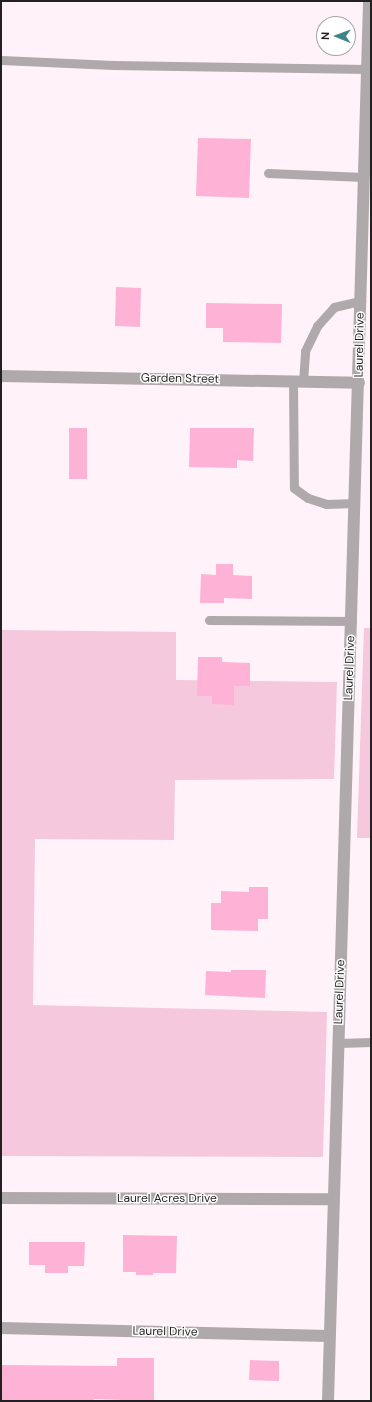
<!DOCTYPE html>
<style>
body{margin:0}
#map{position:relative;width:372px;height:1402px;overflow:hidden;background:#fff2f8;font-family:"DM Sans",sans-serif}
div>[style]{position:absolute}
.green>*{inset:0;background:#f6c8dd}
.building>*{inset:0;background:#feb2d6}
.service>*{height:9px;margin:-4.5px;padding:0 4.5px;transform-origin:4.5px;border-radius:4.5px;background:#afa9ac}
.minor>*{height:12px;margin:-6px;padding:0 6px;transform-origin:6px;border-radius:6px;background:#afa9ac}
.tertiary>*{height:12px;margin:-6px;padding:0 6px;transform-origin:6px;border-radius:6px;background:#afa9ac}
span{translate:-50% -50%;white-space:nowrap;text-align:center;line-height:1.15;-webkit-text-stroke:3px #fff;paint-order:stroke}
.street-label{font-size:12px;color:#241f21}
.frame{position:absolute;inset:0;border:2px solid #241f21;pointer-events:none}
.north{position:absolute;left:316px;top:16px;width:40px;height:40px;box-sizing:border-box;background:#fff;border:1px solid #a7a5a6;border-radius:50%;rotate:271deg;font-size:11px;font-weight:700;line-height:16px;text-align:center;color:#241f21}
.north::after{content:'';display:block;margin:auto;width:14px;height:18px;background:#3c8588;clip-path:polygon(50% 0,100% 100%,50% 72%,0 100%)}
</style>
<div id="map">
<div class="green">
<div style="clip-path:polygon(364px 628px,371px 628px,371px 838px,357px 838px)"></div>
<div style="clip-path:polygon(1px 630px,176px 632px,176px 680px,337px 682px,334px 779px,175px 780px,174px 840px,35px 839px,33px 1005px,327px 1012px,323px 1157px,1px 1156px)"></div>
</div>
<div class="building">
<div style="clip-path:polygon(198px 138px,251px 139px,249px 198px,196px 196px)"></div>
<div style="clip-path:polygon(116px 287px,141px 288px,140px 327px,115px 326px)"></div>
<div style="clip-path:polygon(206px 303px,282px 304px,281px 343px,223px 342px,223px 328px,206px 328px)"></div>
<div style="clip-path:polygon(69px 428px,87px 428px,87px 479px,69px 479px)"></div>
<div style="clip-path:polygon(190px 428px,254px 428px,253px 461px,237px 460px,237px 468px,189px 467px)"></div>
<div style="clip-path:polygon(216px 564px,233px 564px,233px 575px,252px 576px,252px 599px,224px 598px,224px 603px,200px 603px,201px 574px,216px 575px)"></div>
<div style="clip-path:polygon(198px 657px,222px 657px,222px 662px,250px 663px,250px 686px,234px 686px,234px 705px,212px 704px,212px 696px,197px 696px)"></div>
<div style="clip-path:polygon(249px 887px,268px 887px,268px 919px,258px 919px,258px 931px,211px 930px,211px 903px,221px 903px,221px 891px,249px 892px)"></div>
<div style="clip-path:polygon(231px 970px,266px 970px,265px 998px,205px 995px,206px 971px,231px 972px)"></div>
<div style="clip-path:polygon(123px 1235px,177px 1236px,176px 1273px,153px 1273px,153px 1275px,136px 1275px,136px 1272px,123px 1272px)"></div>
<div style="clip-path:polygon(29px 1242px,85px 1242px,84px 1266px,68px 1266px,68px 1273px,45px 1273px,45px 1265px,29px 1265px)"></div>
<div style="clip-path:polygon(117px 1358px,154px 1358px,154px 1401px,94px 1399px,94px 1401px,1px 1401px,1px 1365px,117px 1366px)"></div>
<div style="clip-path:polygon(250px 1360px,279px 1361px,279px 1381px,249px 1380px)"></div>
</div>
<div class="service">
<div style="left:1px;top:60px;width:112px;rotate:2.6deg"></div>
<div style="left:113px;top:65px;width:254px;rotate:0.9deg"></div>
<div style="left:268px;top:173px;width:96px;rotate:2.4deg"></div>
<div style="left:293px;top:382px;width:106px;rotate:89.5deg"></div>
<div style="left:294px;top:488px;width:17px;rotate:36deg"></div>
<div style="left:308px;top:498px;width:19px;rotate:18deg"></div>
<div style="left:326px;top:504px;width:29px;rotate:-2deg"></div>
<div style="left:303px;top:382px;width:31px;rotate:-86deg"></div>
<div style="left:305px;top:351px;width:28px;rotate:-64deg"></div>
<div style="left:317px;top:326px;width:25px;rotate:-48deg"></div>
<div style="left:334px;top:307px;width:28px;rotate:-13deg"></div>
<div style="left:209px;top:620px;width:143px;rotate:0.4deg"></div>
<div style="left:339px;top:1043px;width:32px;rotate:-2deg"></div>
</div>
<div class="minor">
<div style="left:1px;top:376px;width:358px;rotate:1.1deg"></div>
<div style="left:1px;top:1198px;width:332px;rotate:0.2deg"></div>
<div style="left:1px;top:1328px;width:328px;rotate:1.4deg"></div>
</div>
<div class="tertiary">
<div style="left:328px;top:1401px;width:1401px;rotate:-88.32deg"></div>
</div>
<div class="street-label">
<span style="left:360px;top:345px;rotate:-89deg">Laurel Drive</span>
<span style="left:180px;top:379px;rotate:1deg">Garden Street</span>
<span style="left:350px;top:668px;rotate:-88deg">Laurel Drive</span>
<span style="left:340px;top:992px;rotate:-88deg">Laurel Drive</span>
<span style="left:167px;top:1199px">Laurel Acres Drive</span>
<span style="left:165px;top:1332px;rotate:1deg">Laurel Drive</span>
</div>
<div class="frame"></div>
<div class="north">N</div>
</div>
